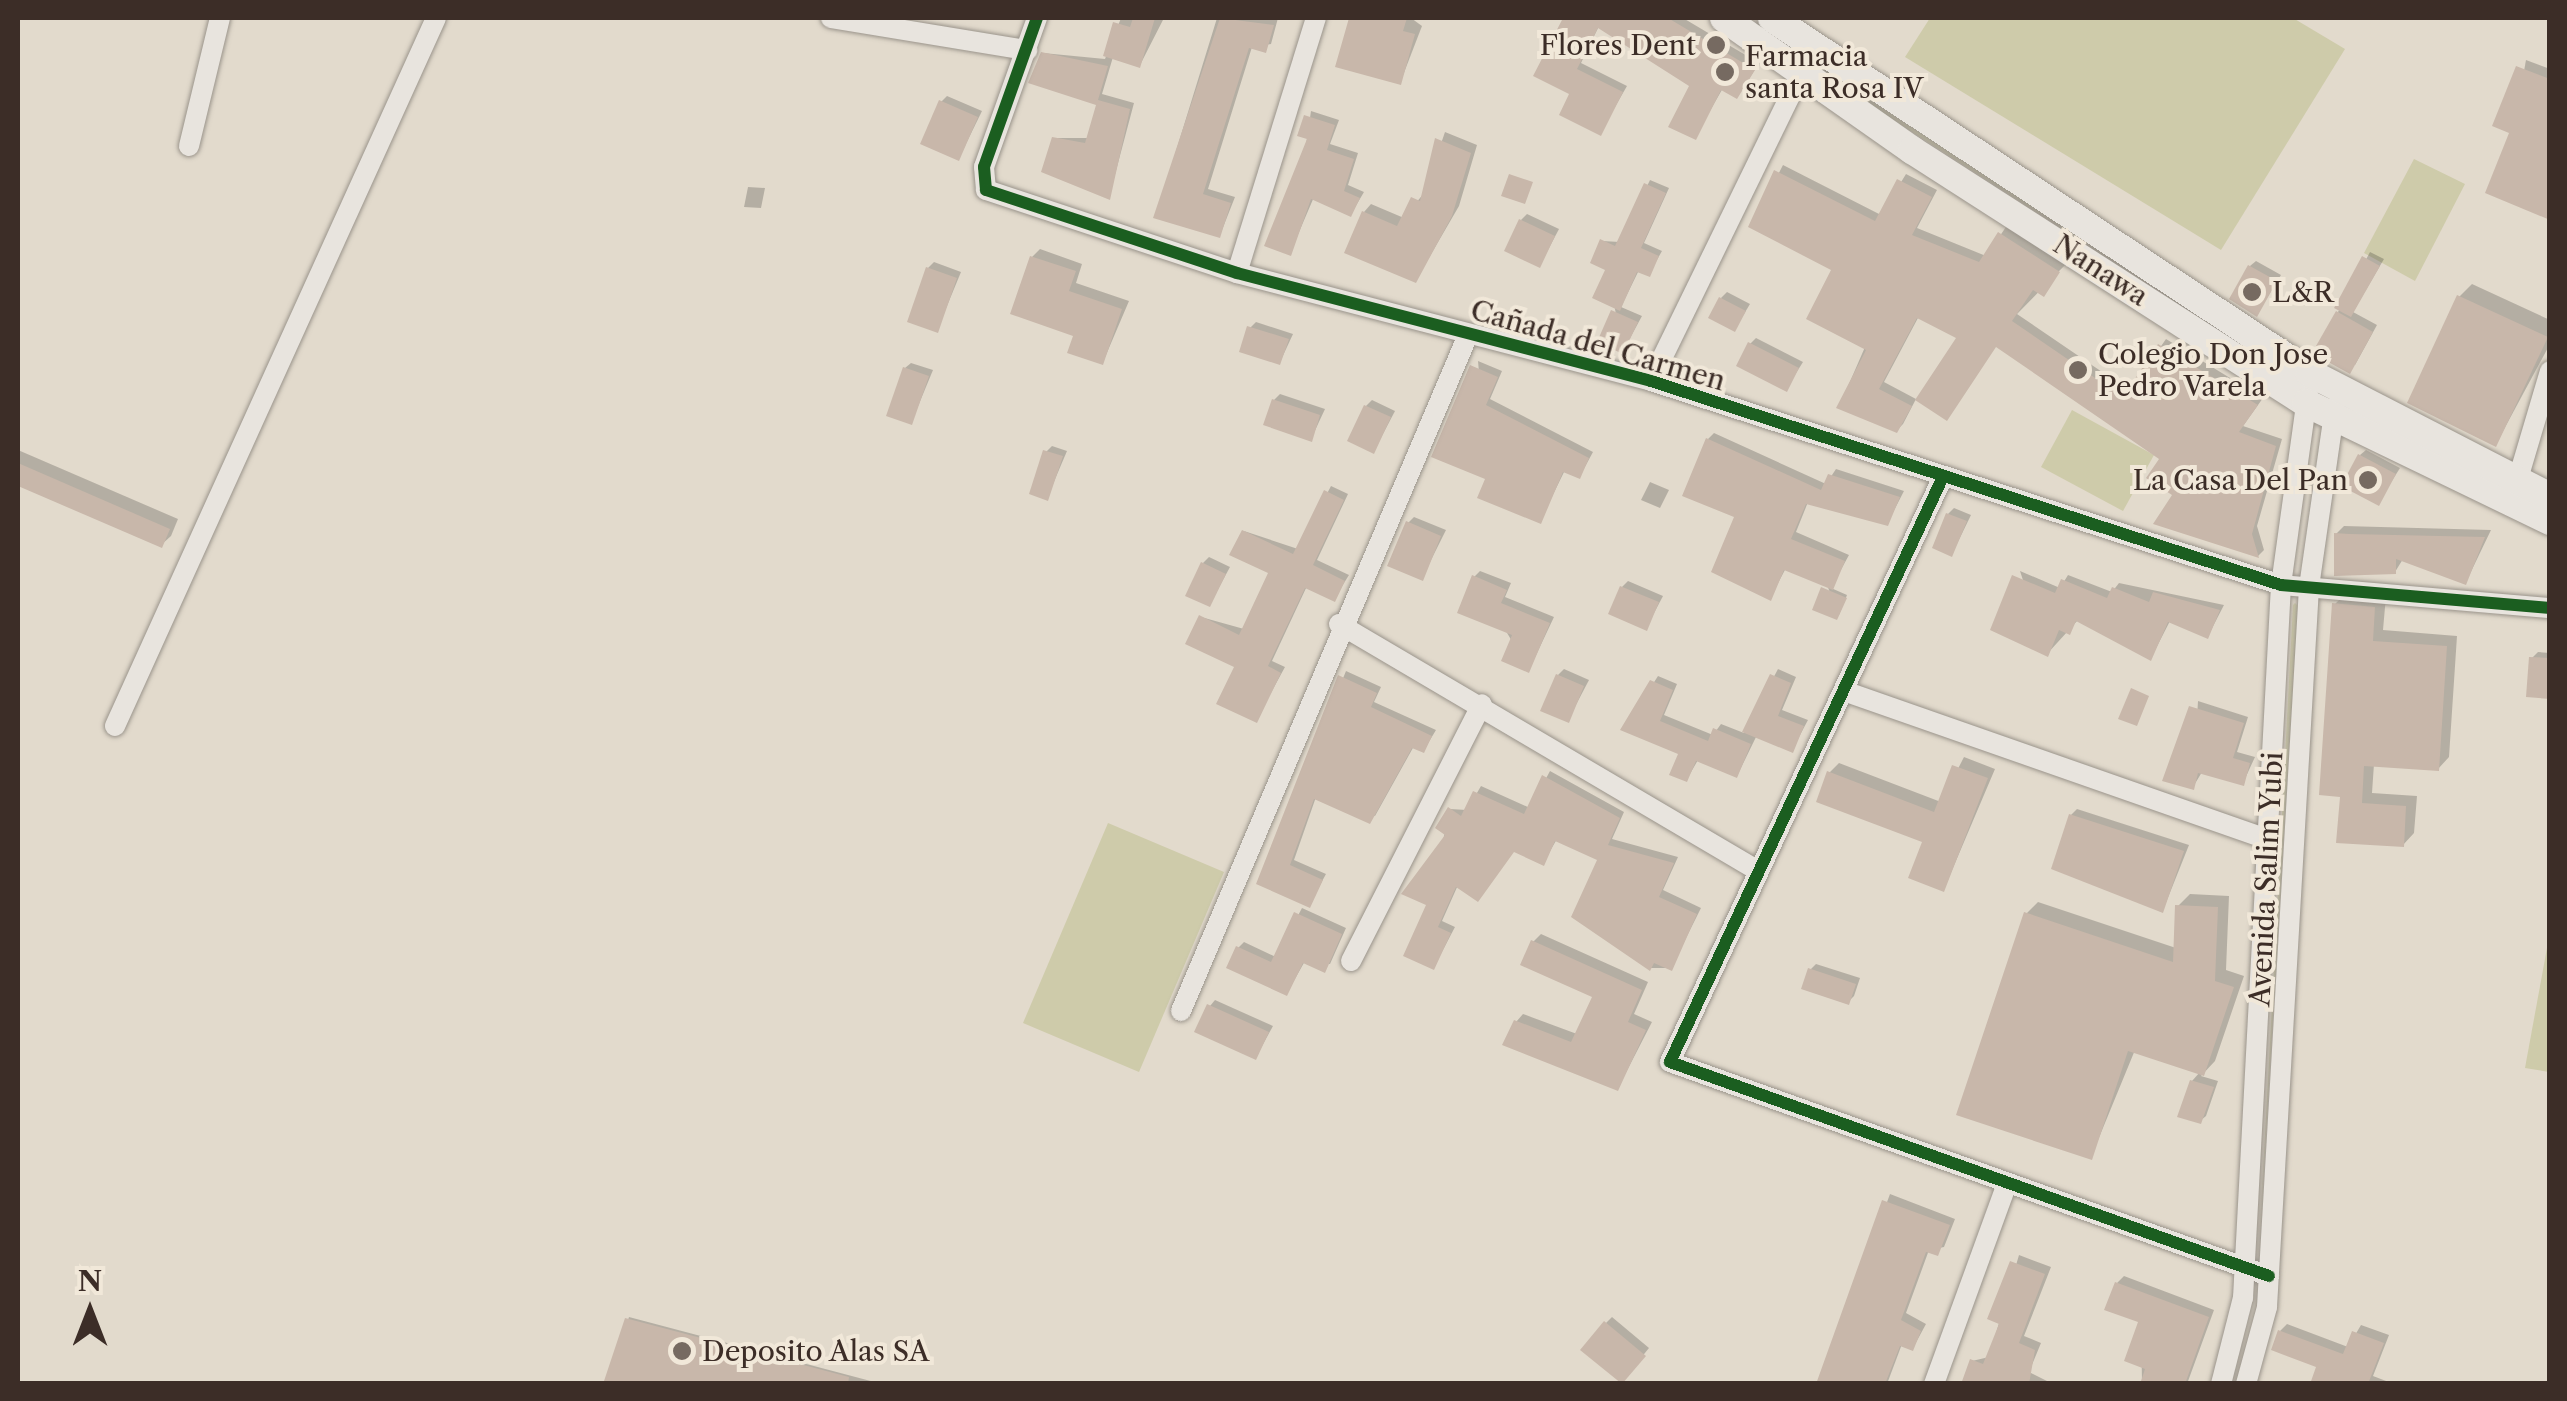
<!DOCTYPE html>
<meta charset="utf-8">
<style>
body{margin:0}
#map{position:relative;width:2567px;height:1401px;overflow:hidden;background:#e2dacc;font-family:"Libre Caslon Text",serif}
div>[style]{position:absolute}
.green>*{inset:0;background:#cecbaa}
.shadow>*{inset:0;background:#0003}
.building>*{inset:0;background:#c8b7aa}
.roads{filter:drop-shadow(0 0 2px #9a948b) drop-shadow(0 0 2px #9a948b)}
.minor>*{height:20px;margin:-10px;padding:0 10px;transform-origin:10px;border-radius:10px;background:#e8e4de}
.secondary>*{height:28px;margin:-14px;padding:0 14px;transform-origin:14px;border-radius:14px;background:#e8e4de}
.cycleway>*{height:12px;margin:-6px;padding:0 6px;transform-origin:6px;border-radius:6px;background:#1b5e20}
.dots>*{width:28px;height:28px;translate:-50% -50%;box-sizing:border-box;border:5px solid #f1e8d9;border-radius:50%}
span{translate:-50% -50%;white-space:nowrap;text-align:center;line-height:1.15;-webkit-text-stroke:8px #f1e8d9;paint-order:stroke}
.poi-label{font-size:28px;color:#3c2d27}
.right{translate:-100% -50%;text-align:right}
.left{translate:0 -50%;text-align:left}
.street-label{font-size:28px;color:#3c2d27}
.frame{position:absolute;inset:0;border:20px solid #3c2d27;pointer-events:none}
.north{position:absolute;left:40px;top:1261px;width:100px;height:100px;-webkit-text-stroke:8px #f1e8d9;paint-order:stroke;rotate:0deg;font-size:28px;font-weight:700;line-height:40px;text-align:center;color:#3c2d27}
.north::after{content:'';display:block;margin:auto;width:35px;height:45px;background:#3c2d27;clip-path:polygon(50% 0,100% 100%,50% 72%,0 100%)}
</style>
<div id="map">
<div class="green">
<div style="clip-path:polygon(1930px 18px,2293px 18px,2345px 49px,2221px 250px,1905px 57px)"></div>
<div style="clip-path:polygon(1825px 71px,2288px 372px,2287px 374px,1824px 75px)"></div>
<div style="clip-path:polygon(2414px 159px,2465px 184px,2415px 281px,2364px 253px)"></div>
<div style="clip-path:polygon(2072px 410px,2154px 455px,2123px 511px,2041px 467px)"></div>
<div style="clip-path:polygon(2295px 603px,2298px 606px,2260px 1232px,2293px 605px)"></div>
<div style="clip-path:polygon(1108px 823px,1224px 872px,1139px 1072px,1023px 1023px)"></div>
<div style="clip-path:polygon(2549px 937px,2550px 1072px,2549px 1072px,2525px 1068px)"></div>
</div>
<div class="shadow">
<div style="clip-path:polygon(1121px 18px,1164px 18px,1140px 65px,1113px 57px,1102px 94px,1134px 103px,1109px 197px,1054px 138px,1089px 138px,1099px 103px,1043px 53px,1105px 59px)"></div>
<div style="clip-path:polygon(1217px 18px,1278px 18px,1271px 44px,1252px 47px,1208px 189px,1235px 197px,1220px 235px,1156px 216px)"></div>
<div style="clip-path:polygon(1352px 18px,1411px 18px,1422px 26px,1400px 83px,1338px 65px)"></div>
<div style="clip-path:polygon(1565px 18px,1683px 18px,1759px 63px,1742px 90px,1723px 88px,1695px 137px,1692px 85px,1599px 26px,1581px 63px,1627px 86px,1600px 133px,1573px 93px,1536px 75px)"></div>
<div style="clip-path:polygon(2526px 60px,2550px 69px,2550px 217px,2513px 132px)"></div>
<div style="clip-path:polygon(947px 96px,982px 111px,959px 158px,941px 102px)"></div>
<div style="clip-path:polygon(1311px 111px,1339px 120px,1330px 144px,1358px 153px,1348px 185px,1364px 192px,1351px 214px,1314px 197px,1290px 253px)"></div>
<div style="clip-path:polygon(1445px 132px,1477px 145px,1459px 206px,1416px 280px,1364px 212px,1371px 204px,1404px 218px,1424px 193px)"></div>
<div style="clip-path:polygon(1783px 165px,1881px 215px,1906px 174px,1937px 190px,1917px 228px,1986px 256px,2006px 227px,2065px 265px,2017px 314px,2130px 391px,2166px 339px,2263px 398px,2243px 426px,2282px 439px,2257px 526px,2264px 550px,2258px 556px,2157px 523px,2176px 495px,2163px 458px,1997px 345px,1919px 316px,1884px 382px,1916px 399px,1903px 424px,1897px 430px,1839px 407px,1865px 347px,1834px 269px,1752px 226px)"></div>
<div style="clip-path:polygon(1650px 180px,1669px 188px,1644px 243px,1662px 251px,1649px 274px,1639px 270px,1621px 307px,1642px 316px,1623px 351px,1602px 241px,1620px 242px)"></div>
<div style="clip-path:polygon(748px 187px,765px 188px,761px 208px,744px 207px)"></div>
<div style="clip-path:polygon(1527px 214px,1559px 229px,1540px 265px,1521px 220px)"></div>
<div style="clip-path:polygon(1040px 249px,1082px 264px,1076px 283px,1129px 301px,1103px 362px,1032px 257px)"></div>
<div style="clip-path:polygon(2370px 252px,2384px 259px,2353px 312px,2377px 325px,2355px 365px,2338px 312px)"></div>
<div style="clip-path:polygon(2256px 261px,2281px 275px,2257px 314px,2250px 266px)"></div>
<div style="clip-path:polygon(934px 262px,961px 272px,937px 330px,928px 268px)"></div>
<div style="clip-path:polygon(2472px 284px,2550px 320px,2550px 344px,2496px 444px,2459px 297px)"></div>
<div style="clip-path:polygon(1727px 292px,1750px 304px,1735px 329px,1721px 298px)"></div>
<div style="clip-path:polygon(1256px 322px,1293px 334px,1280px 362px,1250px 328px)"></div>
<div style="clip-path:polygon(1756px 338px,1803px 362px,1786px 389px,1750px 344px)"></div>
<div style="clip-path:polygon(1478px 361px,1502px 371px,1490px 399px,1593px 452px,1580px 476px,1565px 470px,1540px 521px,1488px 477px)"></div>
<div style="clip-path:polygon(911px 363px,933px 370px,911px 423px,905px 368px)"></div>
<div style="clip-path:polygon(1280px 394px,1325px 409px,1311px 439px,1274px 400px)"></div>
<div style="clip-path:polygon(1372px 400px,1395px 411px,1374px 451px,1366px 406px)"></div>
<div style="clip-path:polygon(1714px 433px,1826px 484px,1836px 469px,1904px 491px,1887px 524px,1808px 502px,1796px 532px,1849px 555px,1831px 588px,1847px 595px,1839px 615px,1827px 585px,1786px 568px,1770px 598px,1708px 439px)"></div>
<div style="clip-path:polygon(1052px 446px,1067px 451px,1047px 498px,1046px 452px)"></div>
<div style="clip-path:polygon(18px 450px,178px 519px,171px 536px,161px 545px,18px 483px)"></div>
<div style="clip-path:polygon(2366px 450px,2400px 468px,2378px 503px,2360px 455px)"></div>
<div style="clip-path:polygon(1650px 482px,1669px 490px,1660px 508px,1641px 500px)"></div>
<div style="clip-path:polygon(1331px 486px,1348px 494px,1317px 560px,1349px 575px,1334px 599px,1307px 586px,1272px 661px,1285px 667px,1256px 720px,1237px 666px,1201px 617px,1244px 629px,1271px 572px,1244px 531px,1298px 549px)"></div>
<div style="clip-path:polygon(1954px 508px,1971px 515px,1952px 554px,1948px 514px)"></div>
<div style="clip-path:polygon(1414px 517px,1446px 530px,1422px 578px,1408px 523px)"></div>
<div style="clip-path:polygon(2344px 526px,2491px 530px,2466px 582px,2403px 559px,2395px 572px,2336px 534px)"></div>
<div style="clip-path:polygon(1209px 557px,1230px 567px,1210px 604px,1203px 563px)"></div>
<div style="clip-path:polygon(1480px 571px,1511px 583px,1505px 597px,1554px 617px,1529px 670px,1474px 577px)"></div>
<div style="clip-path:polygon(2020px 571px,2060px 588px,2068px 575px,2112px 592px,2119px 583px,2224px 605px,2208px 636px,2170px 621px,2151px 658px,2078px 620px,2047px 654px)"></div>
<div style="clip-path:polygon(1628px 581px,1663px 596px,1646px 628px,1622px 587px)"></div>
<div style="clip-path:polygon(2346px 593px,2386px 596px,2383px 630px,2457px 636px,2449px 757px,2438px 769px,2374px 764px,2372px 793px,2417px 796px,2414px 833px,2403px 845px,2342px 794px,2335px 604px)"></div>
<div style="clip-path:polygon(2538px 652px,2550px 653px,2550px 696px,2532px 658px)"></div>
<div style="clip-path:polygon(1564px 669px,1589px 680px,1568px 720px,1558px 675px)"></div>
<div style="clip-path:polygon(1778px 669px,1796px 677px,1782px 710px,1808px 720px,1792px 750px,1757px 735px,1737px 776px,1698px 760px,1687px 779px,1681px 752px,1624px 729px,1658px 676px,1677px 684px,1664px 715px,1713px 735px,1721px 724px,1744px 733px)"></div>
<div style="clip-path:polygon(1346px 671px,1381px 687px,1374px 702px,1436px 730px,1424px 750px,1414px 746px,1375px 816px,1316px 797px,1294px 860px,1326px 874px,1309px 905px,1259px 882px)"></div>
<div style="clip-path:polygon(2198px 701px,2248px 717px,2237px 752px,2255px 757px,2243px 783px,2202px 772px,2193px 787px)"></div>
<div style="clip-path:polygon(1964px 757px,1995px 769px,1944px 889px,1926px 841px,1829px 773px,1839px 763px,1941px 802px)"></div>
<div style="clip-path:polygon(1550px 771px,1624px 812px,1612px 839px,1678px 857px,1663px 890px,1701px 908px,1671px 968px,1650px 968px,1600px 859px,1557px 839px,1543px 863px,1515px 850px,1458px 885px,1442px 921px,1455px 927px,1434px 967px,1429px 904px,1450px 809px,1467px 810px,1481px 786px,1530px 808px)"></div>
<div style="clip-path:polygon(2077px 809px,2189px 845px,2163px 910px,2071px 815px)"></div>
<div style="clip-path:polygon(2190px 894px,2229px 896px,2226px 970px,2244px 976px,2215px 1061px,2201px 1076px,2218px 1081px,2206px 1116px,2200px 1121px,2192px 1081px,2200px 1072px,2135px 1050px,2091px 1157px,2026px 914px,2038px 902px,2176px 948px,2178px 906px)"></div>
<div style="clip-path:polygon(1302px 908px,1346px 928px,1330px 964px,1305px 961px,1287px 993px,1238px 948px,1244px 942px,1276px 957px)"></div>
<div style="clip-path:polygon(1541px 934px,1648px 982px,1634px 1014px,1652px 1022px,1618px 1088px,1516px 1022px,1523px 1014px,1577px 1034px,1595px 996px,1533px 942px)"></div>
<div style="clip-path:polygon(1816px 964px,1860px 978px,1854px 996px,1848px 1002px,1810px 970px)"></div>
<div style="clip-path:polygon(1215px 1000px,1273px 1026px,1256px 1057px,1210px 1006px)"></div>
<div style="clip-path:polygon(1890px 1194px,1955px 1219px,1944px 1247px,1929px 1250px,1906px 1313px,1926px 1324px,1913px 1348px,1902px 1344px,1887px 1384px,1820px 1384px)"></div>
<div style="clip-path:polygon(2019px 1255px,2051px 1267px,2024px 1336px,2041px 1343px,2029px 1372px,2053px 1384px,1963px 1384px,1972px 1361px,1989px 1357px)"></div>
<div style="clip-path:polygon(2124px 1276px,2214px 1310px,2187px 1384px,2142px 1384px,2141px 1321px,2117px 1283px)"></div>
<div style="clip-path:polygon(629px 1317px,882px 1384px,606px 1384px)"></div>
<div style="clip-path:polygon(1612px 1317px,1649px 1348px,1627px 1375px,1606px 1323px)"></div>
<div style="clip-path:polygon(2287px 1324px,2348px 1347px,2361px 1325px,2389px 1335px,2373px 1376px,2394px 1384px,2312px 1384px,2319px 1366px,2280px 1331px)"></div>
</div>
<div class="building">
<div style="clip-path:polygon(1133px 18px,1155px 18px,1140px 68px,1103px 56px,1113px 22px,1130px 27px)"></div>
<div style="clip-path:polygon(1220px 18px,1274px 25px,1266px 53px,1249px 48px,1203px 194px,1231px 203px,1220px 238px,1153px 218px)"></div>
<div style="clip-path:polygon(1349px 18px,1407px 18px,1403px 31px,1415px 34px,1401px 85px,1335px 67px)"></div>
<div style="clip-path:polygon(1563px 18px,1668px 18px,1755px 70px,1737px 99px,1721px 90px,1696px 140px,1668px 127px,1689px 86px,1598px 28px,1577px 69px,1623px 92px,1601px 136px,1559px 115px,1569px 94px,1533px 76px)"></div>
<div style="clip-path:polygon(1041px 52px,1108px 66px,1098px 100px,1130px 109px,1110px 200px,1041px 172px,1052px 137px,1085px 143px,1096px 105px,1028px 83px)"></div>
<div style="clip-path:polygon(2516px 66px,2550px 79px,2550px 220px,2485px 193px,2509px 133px,2492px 126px)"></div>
<div style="clip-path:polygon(939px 100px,978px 117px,959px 161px,920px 144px)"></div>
<div style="clip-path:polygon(1304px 115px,1335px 125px,1327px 150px,1354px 159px,1344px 191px,1360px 198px,1351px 217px,1311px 199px,1291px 256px,1264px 246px,1307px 139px,1297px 136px)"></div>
<div style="clip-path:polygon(1435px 138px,1471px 153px,1452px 216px,1416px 283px,1344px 253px,1362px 211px,1397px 226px,1411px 197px,1420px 201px)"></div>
<div style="clip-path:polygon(1774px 170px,1875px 221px,1897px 179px,1932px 197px,1912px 235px,1979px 262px,1998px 232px,2060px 272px,2044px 297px,2033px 290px,2012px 321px,2123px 397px,2158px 344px,2258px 405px,2239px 432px,2276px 446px,2252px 534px,2259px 558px,2153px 524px,2172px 495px,2146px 478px,2159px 459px,1996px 347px,1947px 421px,1915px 400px,1956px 338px,1917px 318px,1879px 389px,1912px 406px,1897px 433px,1836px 408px,1866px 350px,1806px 319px,1831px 270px,1748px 227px)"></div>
<div style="clip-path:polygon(1509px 174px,1533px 182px,1525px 204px,1501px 196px)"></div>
<div style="clip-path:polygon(1644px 183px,1666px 193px,1641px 248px,1659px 256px,1650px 277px,1637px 272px,1620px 311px,1592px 298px,1605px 270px,1590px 263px,1600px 239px,1615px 246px)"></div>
<div style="clip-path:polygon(1519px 219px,1555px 236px,1540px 268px,1504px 251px)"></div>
<div style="clip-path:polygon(1030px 256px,1076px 271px,1069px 291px,1122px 309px,1103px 365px,1067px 353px,1073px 336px,1010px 314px)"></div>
<div style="clip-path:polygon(2362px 256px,2380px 266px,2351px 317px,2334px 308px)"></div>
<div style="clip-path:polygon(2248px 265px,2277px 281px,2257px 317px,2229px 299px)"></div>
<div style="clip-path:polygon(926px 267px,957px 278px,938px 333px,907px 322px)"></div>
<div style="clip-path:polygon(2457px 295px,2548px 337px,2496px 447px,2407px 403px)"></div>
<div style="clip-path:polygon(1719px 297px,1746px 311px,1735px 332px,1708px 318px)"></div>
<div style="clip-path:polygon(1611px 310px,1638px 322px,1623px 354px,1597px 342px)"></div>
<div style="clip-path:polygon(2336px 311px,2373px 332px,2350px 374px,2312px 353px)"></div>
<div style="clip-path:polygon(1247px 326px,1289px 339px,1280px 365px,1239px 352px)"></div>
<div style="clip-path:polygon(1748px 342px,1799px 368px,1787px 392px,1736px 366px)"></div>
<div style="clip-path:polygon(1470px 365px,1498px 377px,1486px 405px,1589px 458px,1580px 479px,1563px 472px,1541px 524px,1477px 498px,1485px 479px,1431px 457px)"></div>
<div style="clip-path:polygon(903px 367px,929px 376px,912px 425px,886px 416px)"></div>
<div style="clip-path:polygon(1272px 399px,1320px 415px,1312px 442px,1263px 425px)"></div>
<div style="clip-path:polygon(1364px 405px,1391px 417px,1374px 454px,1347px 441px)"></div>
<div style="clip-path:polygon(1706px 438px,1821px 490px,1828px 474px,1900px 497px,1888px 526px,1806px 504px,1791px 539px,1845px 561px,1833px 590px,1784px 570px,1771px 601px,1711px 572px,1734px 517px,1682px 496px)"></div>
<div style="clip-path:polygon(1043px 450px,1063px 456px,1048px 501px,1029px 494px)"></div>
<div style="clip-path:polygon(2358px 454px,2396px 474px,2379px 506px,2341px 486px)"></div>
<div style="clip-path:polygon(18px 463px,170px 529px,162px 548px,18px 486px)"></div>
<div style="clip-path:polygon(1324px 490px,1344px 500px,1313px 565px,1345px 581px,1335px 602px,1305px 588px,1268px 666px,1281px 673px,1257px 723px,1216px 704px,1234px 667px,1185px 644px,1199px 615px,1239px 635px,1268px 573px,1229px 555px,1242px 530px,1293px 554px)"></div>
<div style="clip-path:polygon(1946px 513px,1967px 521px,1952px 557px,1932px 548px)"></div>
<div style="clip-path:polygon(1406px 521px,1441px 536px,1423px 581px,1387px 566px)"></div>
<div style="clip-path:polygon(2334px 533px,2349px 534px,2485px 537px,2466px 585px,2396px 559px,2396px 574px,2334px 576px)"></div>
<div style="clip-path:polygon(1201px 562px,1226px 574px,1210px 607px,1185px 596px)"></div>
<div style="clip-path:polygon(1472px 575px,1507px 590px,1501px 603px,1550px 623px,1529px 673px,1501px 661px,1512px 635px,1457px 613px)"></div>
<div style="clip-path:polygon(2012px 575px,2055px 593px,2061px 579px,2107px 598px,2112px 587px,2149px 602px,2153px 592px,2220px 610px,2208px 639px,2168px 622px,2151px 661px,2076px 621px,2070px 635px,2059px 630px,2048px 657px,1990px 630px)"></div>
<div style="clip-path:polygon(1620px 586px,1659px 602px,1647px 631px,1608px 614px)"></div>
<div style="clip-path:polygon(1821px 587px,1847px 598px,1837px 620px,1812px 610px)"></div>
<div style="clip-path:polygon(2332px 603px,2375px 607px,2373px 641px,2447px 646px,2439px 771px,2364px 766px,2362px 803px,2406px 806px,2404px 847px,2336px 843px,2340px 797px,2319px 795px)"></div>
<div style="clip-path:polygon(2529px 657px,2550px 658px,2550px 699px,2526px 697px)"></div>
<div style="clip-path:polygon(1556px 674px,1584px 686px,1569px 723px,1540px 711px)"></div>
<div style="clip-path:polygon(1770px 674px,1791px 683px,1778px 716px,1804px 726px,1793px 753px,1742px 732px)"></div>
<div style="clip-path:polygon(1338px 675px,1377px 693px,1371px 707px,1432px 736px,1424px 753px,1412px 748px,1370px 824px,1314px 799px,1290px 865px,1323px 880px,1310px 908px,1256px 884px)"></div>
<div style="clip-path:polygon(1650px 680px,1673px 690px,1660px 721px,1708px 741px,1713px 728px,1751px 744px,1737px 778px,1696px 761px,1687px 782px,1669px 775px,1678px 754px,1620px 730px)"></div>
<div style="clip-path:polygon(2131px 688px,2149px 696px,2137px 726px,2118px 719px)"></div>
<div style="clip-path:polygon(2189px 706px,2244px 723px,2233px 758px,2250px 763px,2244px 786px,2198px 773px,2194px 790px,2162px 781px)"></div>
<div style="clip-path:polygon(1952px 765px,1988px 778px,1944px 892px,1908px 878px,1922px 842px,1816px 802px,1827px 771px,1934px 812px)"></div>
<div style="clip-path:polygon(1542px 775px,1620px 818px,1608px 845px,1674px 863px,1659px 897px,1697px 914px,1672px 971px,1654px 963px,1650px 971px,1571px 917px,1597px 860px,1555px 841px,1544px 866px,1514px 852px,1478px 902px,1456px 887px,1438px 927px,1451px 933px,1434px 970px,1403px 956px,1426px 905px,1401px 894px,1445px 835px,1435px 828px,1448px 807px,1461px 816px,1473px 791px,1524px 814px)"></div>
<div style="clip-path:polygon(2069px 814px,2184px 851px,2163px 913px,2051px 869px)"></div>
<div style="clip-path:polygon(2175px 905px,2218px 907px,2215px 981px,2234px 987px,2204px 1076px,2128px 1051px,2092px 1160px,1956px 1115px,2024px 912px,2173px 962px)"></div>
<div style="clip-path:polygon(1294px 912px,1342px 934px,1325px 973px,1303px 963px,1287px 996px,1226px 968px,1236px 946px,1271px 962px)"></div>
<div style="clip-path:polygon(1531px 940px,1642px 990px,1628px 1022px,1646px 1030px,1618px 1091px,1502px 1045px,1514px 1020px,1571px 1042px,1592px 997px,1520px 965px)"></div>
<div style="clip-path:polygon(1808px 968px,1856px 984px,1849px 1005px,1801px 989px)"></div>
<div style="clip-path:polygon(1207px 1004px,1269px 1032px,1256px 1060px,1194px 1032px)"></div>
<div style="clip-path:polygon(2190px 1080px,2214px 1087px,2201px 1124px,2177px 1117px)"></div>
<div style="clip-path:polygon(1882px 1200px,1950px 1225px,1938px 1256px,1926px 1252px,1901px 1320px,1921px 1331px,1913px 1351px,1900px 1346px,1885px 1384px,1816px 1384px)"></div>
<div style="clip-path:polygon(2010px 1261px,2045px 1274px,2019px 1343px,2035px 1350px,2029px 1384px,1961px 1384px,1970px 1359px,1983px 1364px,1999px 1324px,1987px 1319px)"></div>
<div style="clip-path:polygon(2115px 1282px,2209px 1317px,2185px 1384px,2140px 1384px,2145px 1369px,2124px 1361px,2138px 1322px,2104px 1310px)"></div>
<div style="clip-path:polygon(625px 1318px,849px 1377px,848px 1384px,603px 1384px)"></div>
<div style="clip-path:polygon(1604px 1321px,1646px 1356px,1622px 1384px,1580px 1350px)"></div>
<div style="clip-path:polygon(2278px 1330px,2343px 1354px,2352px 1331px,2384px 1343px,2368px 1384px,2310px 1384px,2316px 1367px,2271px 1350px)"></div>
</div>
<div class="roads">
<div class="minor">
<div style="left:831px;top:18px;width:199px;rotate:9.3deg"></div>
<div style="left:1037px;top:18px;width:158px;rotate:109.6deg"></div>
<div style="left:984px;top:167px;width:23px;rotate:85deg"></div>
<div style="left:986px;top:190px;width:264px;rotate:18.3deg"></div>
<div style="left:1237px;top:273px;width:428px;rotate:14.6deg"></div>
<div style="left:1651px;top:381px;width:662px;rotate:17.94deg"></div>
<div style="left:2281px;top:585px;width:270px;rotate:4.9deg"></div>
<div style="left:189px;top:146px;width:132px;rotate:-76.4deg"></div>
<div style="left:1237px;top:273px;width:267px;rotate:-72.8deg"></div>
<div style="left:1651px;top:381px;width:354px;rotate:-64deg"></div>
<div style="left:1941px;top:481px;width:641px;rotate:115.01deg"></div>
<div style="left:1670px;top:1062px;width:636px;rotate:19.66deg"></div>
<div style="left:2515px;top:489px;width:123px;rotate:-73.5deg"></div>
<div style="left:1339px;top:624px;width:486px;rotate:30.5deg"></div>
<div style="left:1844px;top:691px;width:450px;rotate:19.3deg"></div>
<div style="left:115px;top:726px;width:777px;rotate:-65.61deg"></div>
<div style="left:1351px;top:961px;width:288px;rotate:-63deg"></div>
<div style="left:1181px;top:1011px;width:734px;rotate:-67deg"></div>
<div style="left:1934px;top:1384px;width:211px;rotate:-70deg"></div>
<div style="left:2221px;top:1384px;width:89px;rotate:-75.7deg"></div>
<div style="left:2243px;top:1298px;width:714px;rotate:-86.95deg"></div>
<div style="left:2281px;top:585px;width:197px;rotate:-82.1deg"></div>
<div style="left:2246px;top:1384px;width:80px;rotate:-74.7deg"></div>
<div style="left:2267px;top:1307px;width:721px;rotate:-86.66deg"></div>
<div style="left:2309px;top:587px;width:182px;rotate:-81.8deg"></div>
</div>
<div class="secondary">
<div style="left:1724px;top:18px;width:230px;rotate:35.1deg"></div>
<div style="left:1912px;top:150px;width:468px;rotate:32.7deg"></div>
<div style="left:2306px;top:403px;width:271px;rotate:25.8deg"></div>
<div style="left:1772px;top:18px;width:645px;rotate:33.42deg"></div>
<div style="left:2310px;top:373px;width:270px;rotate:27.3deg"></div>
</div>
</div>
<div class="cycleway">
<div style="left:1037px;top:18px;width:158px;rotate:109.6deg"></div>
<div style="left:984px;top:167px;width:23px;rotate:85deg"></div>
<div style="left:986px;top:190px;width:264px;rotate:18.3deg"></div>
<div style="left:1237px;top:273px;width:428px;rotate:14.6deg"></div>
<div style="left:1651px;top:381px;width:662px;rotate:17.94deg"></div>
<div style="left:2281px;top:585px;width:270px;rotate:4.9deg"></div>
<div style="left:1941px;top:481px;width:641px;rotate:115.01deg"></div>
<div style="left:1670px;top:1062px;width:636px;rotate:19.66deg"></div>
</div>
<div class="dots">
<div style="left:1716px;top:45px;background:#766a61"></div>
<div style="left:1725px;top:72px;background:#766a61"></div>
<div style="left:2252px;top:292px;background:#766a61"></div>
<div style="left:2078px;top:370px;background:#766a61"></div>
<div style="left:2368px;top:480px;background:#766a61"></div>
<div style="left:682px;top:1351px;background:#766a61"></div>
</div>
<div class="poi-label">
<span class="right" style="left:1696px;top:45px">Flores Dent</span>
<span class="left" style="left:1745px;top:72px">Farmacia<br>santa Rosa IV</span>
<span class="left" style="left:2272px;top:292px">L&amp;R</span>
<span class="left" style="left:2098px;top:370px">Colegio Don Jose<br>Pedro Varela</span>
<span class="right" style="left:2348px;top:480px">La Casa Del Pan</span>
<span class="left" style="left:702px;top:1351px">Deposito Alas SA</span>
</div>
<div class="street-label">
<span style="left:2101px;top:270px;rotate:33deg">Nanawa</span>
<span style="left:1598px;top:345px;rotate:16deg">Cañada del Carmen</span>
<span style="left:2266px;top:879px;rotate:-87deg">Avenida Salim Yubi</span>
</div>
<div class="frame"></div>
<div class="north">N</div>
</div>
